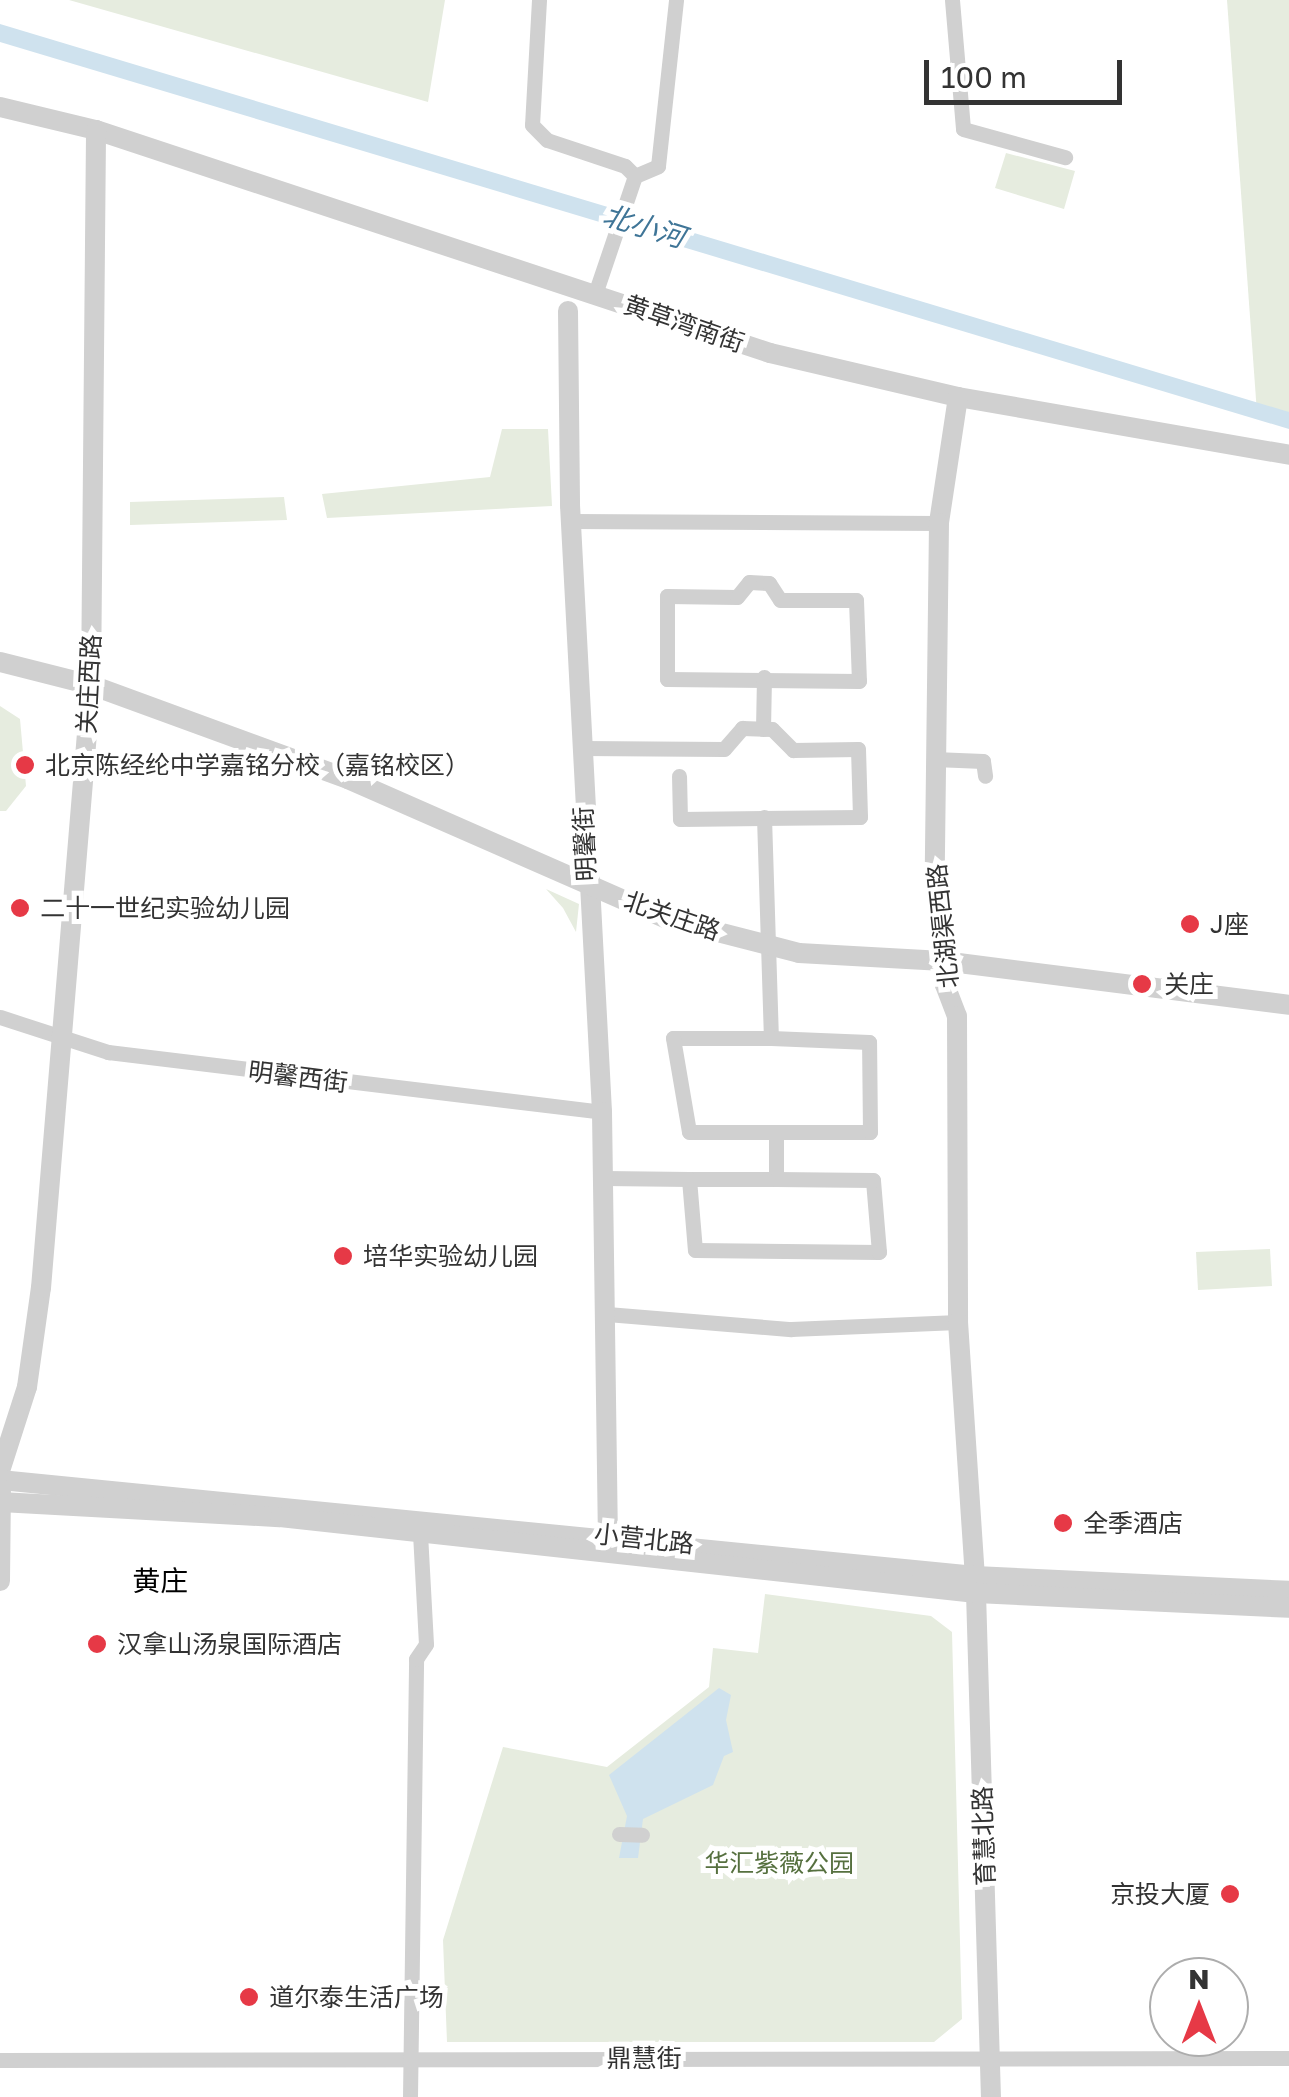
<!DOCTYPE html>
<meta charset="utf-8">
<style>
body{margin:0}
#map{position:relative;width:1289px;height:2097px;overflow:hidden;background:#fff;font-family:"Golos Text","Noto Sans SC",sans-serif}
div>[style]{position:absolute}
.green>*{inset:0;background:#e6ecdf}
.water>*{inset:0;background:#cfe2ee}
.minor>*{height:15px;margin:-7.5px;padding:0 7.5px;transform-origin:7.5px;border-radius:7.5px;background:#d0d0d0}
.tertiary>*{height:20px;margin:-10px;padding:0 10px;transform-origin:10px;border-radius:10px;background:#d0d0d0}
.dots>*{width:28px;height:28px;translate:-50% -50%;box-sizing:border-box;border:5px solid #fff;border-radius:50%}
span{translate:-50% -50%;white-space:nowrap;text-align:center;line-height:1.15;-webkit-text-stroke:10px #fff;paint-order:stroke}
.street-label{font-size:25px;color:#333}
.poi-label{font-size:25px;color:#333}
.left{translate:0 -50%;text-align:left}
.right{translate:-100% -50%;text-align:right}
.park-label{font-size:25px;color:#56703f}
.water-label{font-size:28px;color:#3f7597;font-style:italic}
.neighbourhood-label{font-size:28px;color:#000}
.north{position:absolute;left:1149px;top:1957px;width:100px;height:100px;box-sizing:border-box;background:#fff;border:2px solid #adadad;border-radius:50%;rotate:0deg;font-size:28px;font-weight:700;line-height:40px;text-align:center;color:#333}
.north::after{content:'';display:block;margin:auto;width:35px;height:45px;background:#e63946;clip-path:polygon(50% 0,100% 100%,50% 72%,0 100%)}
.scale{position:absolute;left:924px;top:60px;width:198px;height:45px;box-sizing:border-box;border:5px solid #333;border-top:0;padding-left:12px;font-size:30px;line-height:35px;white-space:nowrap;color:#333;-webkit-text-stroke:8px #fff;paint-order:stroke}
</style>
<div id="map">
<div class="green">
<div style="clip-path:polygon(69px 0,445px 0,428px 102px)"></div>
<div style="clip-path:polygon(1227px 0,1289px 0,1289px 422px,1257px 413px)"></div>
<div style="clip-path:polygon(1006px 153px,1075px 171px,1064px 209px,995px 188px)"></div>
<div style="clip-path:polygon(502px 429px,548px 429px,552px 506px,327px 518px,322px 494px,490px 477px)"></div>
<div style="clip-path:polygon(284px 497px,287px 520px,130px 525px,130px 502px)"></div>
<div style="clip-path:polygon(0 706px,20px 719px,26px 786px,6px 811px,0 811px)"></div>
<div style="clip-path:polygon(546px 889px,579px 904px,576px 932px,563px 908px)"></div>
<div style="clip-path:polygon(1270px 1249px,1272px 1286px,1198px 1290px,1196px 1252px)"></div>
<div style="clip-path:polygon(765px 1594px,931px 1616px,952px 1632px,962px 2019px,934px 2042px,447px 2042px,443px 1940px,503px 1747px,607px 1767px,709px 1687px,713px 1648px,758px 1653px)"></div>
</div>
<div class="water">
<div style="clip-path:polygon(0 24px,1289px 412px,1289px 429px,0 42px)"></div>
<div style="clip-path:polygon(719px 1688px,731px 1695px,726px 1720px,733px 1752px,724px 1756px,713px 1785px,643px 1819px,638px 1858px,619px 1858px,627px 1816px,609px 1775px)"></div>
</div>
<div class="minor">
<div style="left:539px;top:0;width:125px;rotate:93.2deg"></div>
<div style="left:532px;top:125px;width:21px;rotate:45deg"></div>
<div style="left:547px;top:140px;width:82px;rotate:18.4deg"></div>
<div style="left:625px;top:166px;width:14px;rotate:45deg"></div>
<div style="left:952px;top:0;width:129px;rotate:85.1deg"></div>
<div style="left:963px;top:129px;width:106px;rotate:15.4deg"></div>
<div style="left:595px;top:294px;width:125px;rotate:-71.3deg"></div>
<div style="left:635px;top:176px;width:25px;rotate:-23deg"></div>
<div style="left:658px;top:166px;width:167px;rotate:-83.8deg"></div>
<div style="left:571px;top:521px;width:368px;rotate:0.3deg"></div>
<div style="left:749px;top:582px;width:20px;rotate:3deg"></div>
<div style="left:769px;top:583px;width:20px;rotate:57deg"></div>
<div style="left:780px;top:600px;width:76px"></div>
<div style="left:856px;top:600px;width:81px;rotate:87.9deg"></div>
<div style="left:859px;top:681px;width:192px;rotate:-179.4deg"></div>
<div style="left:667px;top:679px;width:83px;rotate:-90deg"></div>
<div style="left:667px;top:596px;width:70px;rotate:0.8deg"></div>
<div style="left:737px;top:597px;width:19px;rotate:-51deg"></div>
<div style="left:763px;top:729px;width:52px;rotate:-88.9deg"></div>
<div style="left:581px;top:748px;width:143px;rotate:0.4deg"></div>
<div style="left:724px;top:749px;width:28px;rotate:-49deg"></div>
<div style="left:742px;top:728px;width:30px;rotate:2deg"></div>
<div style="left:772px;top:729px;width:30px;rotate:45deg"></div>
<div style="left:793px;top:750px;width:65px;rotate:-0.9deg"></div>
<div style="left:858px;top:749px;width:68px;rotate:88.3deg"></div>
<div style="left:860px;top:817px;width:180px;rotate:179.4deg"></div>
<div style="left:680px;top:819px;width:43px;rotate:-91.3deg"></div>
<div style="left:934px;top:759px;width:49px;rotate:2.3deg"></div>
<div style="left:983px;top:761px;width:15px;rotate:82deg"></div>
<div style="left:764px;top:817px;width:221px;rotate:88.2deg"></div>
<div style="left:771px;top:1038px;width:98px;rotate:180deg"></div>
<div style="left:673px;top:1038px;width:95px;rotate:80.3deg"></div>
<div style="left:689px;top:1132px;width:181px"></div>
<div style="left:870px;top:1132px;width:90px;rotate:-90.6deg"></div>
<div style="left:869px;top:1042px;width:98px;rotate:-177.7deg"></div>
<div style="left:0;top:1017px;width:114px;rotate:18deg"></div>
<div style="left:108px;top:1052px;width:498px;rotate:6.9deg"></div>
<div style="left:776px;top:1132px;width:47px;rotate:90deg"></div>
<div style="left:776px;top:1179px;width:87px;rotate:180deg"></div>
<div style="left:689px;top:1179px;width:71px;rotate:85.2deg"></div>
<div style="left:695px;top:1250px;width:184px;rotate:0.6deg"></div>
<div style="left:879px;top:1252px;width:72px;rotate:-94.8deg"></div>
<div style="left:873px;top:1180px;width:97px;rotate:-179.4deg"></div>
<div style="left:604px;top:1178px;width:85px;rotate:0.7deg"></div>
<div style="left:607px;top:1314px;width:185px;rotate:4.7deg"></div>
<div style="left:791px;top:1329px;width:167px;rotate:-2.4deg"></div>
<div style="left:619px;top:1834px;width:23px;rotate:2deg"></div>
<div style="left:0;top:2060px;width:1289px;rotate:-0.09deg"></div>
<div style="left:410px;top:2097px;width:438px;rotate:-89.2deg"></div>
<div style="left:416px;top:1659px;width:18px;rotate:-56deg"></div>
<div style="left:426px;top:1644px;width:111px;rotate:-93.1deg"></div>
</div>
<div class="tertiary">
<div style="left:0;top:107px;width:99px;rotate:13.5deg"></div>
<div style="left:96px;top:130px;width:710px;rotate:18.31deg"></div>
<div style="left:770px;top:353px;width:193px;rotate:13.2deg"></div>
<div style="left:958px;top:397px;width:336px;rotate:9.9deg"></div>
<div style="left:568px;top:311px;width:194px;rotate:89.4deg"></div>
<div style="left:570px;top:505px;width:608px;rotate:86.98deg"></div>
<div style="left:602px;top:1112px;width:423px;rotate:89.2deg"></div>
<div style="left:958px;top:397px;width:127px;rotate:98.6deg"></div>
<div style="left:939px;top:523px;width:351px;rotate:90.7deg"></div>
<div style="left:935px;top:874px;width:111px;rotate:84.9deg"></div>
<div style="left:945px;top:985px;width:33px;rotate:69deg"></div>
<div style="left:957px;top:1016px;width:306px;rotate:89.8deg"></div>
<div style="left:958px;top:1322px;width:272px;rotate:86.2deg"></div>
<div style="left:976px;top:1593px;width:504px;rotate:88.3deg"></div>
<div style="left:0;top:662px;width:94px;rotate:14.2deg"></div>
<div style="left:91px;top:685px;width:274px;rotate:20.1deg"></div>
<div style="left:348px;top:779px;width:348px;rotate:23.7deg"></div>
<div style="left:667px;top:919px;width:136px;rotate:14.4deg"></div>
<div style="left:799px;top:953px;width:144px;rotate:3.2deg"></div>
<div style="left:943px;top:961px;width:349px;rotate:7.2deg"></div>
<div style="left:0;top:1471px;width:88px;rotate:-72.2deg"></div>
<div style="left:27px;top:1387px;width:100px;rotate:-82deg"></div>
<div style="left:41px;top:1288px;width:605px;rotate:-85.26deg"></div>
<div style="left:91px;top:685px;width:555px;rotate:-89.48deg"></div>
<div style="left:0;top:1480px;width:980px;rotate:5.62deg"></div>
<div style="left:975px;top:1576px;width:314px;rotate:2.7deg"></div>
<div style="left:0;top:1502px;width:280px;rotate:3.1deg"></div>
<div style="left:280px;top:1517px;width:700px;rotate:6.23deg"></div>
<div style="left:976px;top:1593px;width:313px;rotate:2.7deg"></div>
<div style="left:0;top:1581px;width:92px;rotate:-89.4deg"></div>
</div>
<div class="dots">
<div style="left:25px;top:765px;background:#e63946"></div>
<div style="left:20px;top:908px;background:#e63946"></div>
<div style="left:1190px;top:924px;background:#e63946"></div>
<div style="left:1142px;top:984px;background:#e63946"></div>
<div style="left:343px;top:1256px;background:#e63946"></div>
<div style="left:1063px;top:1523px;background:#e63946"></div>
<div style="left:97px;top:1644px;background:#e63946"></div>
<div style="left:1230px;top:1894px;background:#e63946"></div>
<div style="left:249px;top:1997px;background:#e63946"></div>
</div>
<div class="street-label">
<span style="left:684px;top:324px;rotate:19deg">黄草湾南街</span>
<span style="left:89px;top:684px;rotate:-87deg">关庄西路</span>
<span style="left:585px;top:844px;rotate:-93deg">明馨街</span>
<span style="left:672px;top:916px;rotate:19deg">北关庄路</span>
<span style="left:943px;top:926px;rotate:-96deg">北湖渠西路</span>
<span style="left:298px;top:1077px;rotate:7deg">明馨西街</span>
<span style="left:644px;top:1539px;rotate:6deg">小营北路</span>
<span style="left:984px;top:1836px;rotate:-92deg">育慧北路</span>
<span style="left:644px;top:2058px">鼎慧街</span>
</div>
<div class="poi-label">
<span class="left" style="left:45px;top:765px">北京陈经纶中学嘉铭分校（嘉铭校区）</span>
<span class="left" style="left:40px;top:908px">二十一世纪实验幼儿园</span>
<span class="left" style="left:1210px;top:924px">J座</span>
<span class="left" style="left:1164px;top:984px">关庄</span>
<span class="left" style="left:363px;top:1256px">培华实验幼儿园</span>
<span class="left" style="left:1083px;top:1523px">全季酒店</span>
<span class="left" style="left:117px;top:1644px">汉拿山汤泉国际酒店</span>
<span class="right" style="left:1210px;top:1894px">京投大厦</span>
<span class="left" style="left:269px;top:1997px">道尔泰生活广场</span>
</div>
<div class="park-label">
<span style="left:779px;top:1863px">华汇紫薇公园</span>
</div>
<div class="water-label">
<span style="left:644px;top:226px;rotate:17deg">北小河</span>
</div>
<div class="neighbourhood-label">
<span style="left:160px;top:1581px">黄庄</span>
</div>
<div class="north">N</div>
<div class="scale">100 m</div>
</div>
